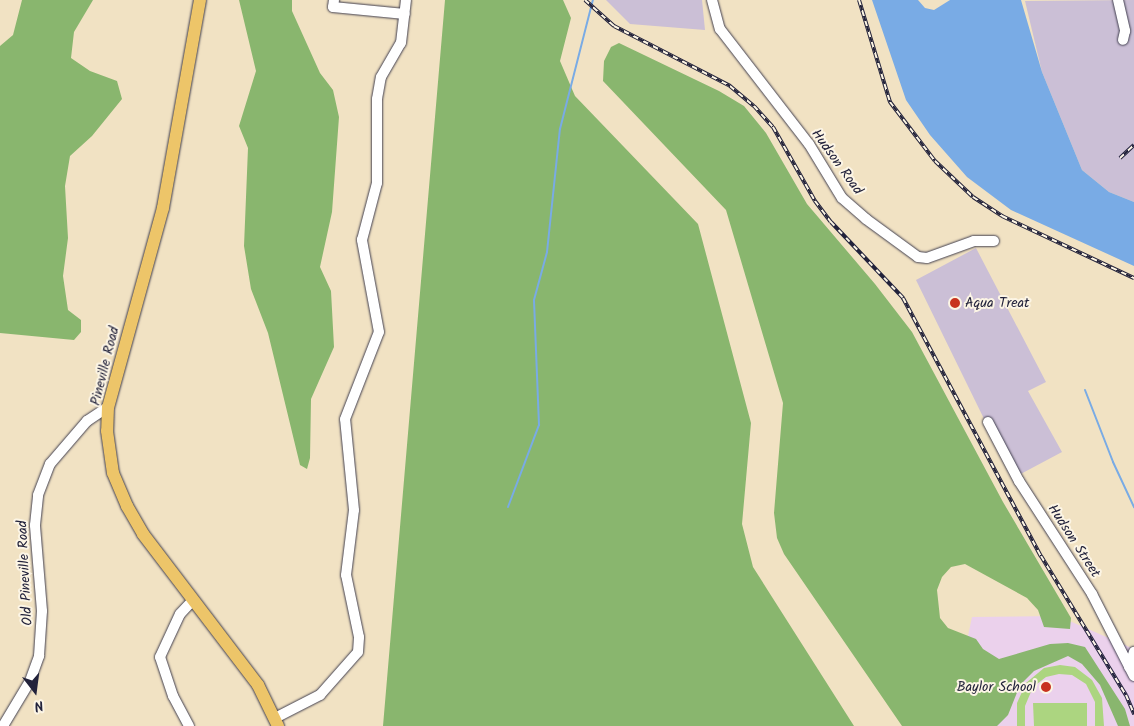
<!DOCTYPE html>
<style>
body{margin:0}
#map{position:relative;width:1134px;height:726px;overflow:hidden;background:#f1e2c3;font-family:Kalam,sans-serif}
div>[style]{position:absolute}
.built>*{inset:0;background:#ebd1ec}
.industrial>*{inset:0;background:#cbbfd6}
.green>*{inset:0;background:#acd580}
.forest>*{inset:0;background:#89b66e}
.water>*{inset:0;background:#79abe5}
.stream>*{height:2px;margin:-1px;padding:0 1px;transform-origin:1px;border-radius:1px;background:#79abe5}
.roads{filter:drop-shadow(0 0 1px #413f4f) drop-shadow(0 0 1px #413f4f)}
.minor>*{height:10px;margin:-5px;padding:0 5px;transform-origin:5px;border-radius:5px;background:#fff}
.major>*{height:12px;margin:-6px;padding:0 6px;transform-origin:6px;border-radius:6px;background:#edc569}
.rail>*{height:4px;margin-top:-2px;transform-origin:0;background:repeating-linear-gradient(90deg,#fcf5e5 0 5.5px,#22223b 0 11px);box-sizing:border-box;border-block:1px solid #22223b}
.dots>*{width:14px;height:14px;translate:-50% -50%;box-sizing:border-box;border:2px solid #fcf5e5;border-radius:50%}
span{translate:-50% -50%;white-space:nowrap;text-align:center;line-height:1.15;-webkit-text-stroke:4px #fcf5e5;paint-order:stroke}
.street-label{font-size:14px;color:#22223b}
.poi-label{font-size:14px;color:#22223b}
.left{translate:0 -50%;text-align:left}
.right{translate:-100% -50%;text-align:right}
.north{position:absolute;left:10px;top:666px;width:50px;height:50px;-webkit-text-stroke:4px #fcf5e5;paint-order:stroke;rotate:165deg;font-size:14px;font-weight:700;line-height:20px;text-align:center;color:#22223b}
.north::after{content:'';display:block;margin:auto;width:18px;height:22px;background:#22223b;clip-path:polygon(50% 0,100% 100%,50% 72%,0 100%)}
</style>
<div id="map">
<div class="built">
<div style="clip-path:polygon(1058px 616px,1134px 649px,1134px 726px,949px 726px,972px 617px)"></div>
</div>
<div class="industrial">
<div style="clip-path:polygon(606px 0,702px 0,705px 30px,630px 24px)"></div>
<div style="clip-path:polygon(1134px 0,1134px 202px,1109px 192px,1082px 170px,1042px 72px,1025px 1px)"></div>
<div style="clip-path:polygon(976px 248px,1046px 382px,1028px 391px,1062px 452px,1013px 478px,916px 280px)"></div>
</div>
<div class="green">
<div style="clip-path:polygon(1060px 665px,1075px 667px,1092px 680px,1102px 698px,1104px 726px,1095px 726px,1095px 702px,1086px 684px,1072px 675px,1059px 674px,1046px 677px,1033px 687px,1025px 706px,1025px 726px,1017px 726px,1017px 703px,1026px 683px,1044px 668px)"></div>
<div style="clip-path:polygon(1033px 703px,1087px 703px,1087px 726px,1034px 726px)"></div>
</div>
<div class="forest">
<div style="clip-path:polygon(22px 0,93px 0,74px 32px,71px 58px,90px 71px,117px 81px,122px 99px,92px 136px,70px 156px,65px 186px,68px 238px,63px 276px,68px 310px,81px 320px,81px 332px,74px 340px,0 333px,0 46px,13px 35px)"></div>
<div style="clip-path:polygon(239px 0,292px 0,292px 11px,320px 73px,333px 90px,339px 117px,332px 212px,320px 267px,331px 291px,334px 347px,311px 399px,310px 458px,307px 469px,300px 465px,268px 333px,251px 289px,244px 246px,248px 148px,239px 126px,256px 71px)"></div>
<div style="clip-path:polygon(445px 0,563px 0,571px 18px,560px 61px,575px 96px,698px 224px,751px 423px,742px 524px,753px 567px,854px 726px,383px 726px)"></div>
<div style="clip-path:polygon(619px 43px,719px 91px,744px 106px,766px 133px,807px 204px,875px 284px,912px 332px,1003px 502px,1071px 618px,1070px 629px,1044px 627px,1038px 610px,1027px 598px,965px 564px,951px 567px,942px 577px,937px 590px,940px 618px,948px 628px,976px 639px,983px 649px,999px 659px,1050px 644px,1068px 643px,1085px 647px,1125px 709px,1130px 726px,1118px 726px,1100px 685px,1082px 664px,1068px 656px,1034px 671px,1020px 685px,1008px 715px,997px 726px,902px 726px,784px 554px,777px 538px,774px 513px,783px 403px,726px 210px,603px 81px,604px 61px,611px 47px)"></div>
</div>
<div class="water">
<div style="clip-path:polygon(872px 0,918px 0,925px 8px,934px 10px,950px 0,1021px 0,1042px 72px,1082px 170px,1109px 192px,1134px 202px,1134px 266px,1011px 210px,967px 177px,930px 135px,906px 100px)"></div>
</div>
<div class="stream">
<div style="left:1085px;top:390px;width:77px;rotate:68.7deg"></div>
<div style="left:1113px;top:462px;width:50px;rotate:65deg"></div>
<div style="left:508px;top:507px;width:88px;rotate:-69.3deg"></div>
<div style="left:539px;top:425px;width:125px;rotate:-92.3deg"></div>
<div style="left:534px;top:300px;width:50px;rotate:-74.8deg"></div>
<div style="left:547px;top:252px;width:124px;rotate:-84deg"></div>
<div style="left:560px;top:129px;width:133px;rotate:-75.7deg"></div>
</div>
<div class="roads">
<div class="minor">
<div style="left:334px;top:0;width:7px;rotate:98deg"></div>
<div style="left:333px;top:7px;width:72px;rotate:5.6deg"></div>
<div style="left:712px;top:0;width:30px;rotate:75deg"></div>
<div style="left:720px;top:29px;width:145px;rotate:52.3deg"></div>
<div style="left:809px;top:144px;width:63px;rotate:58.6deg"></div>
<div style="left:842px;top:198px;width:32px;rotate:41deg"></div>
<div style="left:866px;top:219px;width:64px;rotate:36.2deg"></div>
<div style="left:918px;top:257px;width:9px;rotate:6deg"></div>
<div style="left:927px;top:258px;width:50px;rotate:-19.9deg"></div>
<div style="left:974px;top:241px;width:20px"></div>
<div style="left:1118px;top:0;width:32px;rotate:77deg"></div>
<div style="left:1125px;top:31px;width:9px;rotate:103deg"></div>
<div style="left:988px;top:422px;width:67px;rotate:62.3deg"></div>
<div style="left:1019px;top:481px;width:135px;rotate:57.1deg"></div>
<div style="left:1092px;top:594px;width:92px;rotate:62.9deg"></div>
<div style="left:1129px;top:667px;width:16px;rotate:-72deg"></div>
<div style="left:275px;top:718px;width:51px;rotate:-27.1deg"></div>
<div style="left:320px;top:695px;width:57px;rotate:-48.5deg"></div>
<div style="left:358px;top:652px;width:15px;rotate:-86deg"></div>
<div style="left:359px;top:637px;width:63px;rotate:-101.8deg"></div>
<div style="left:346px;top:575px;width:65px;rotate:-83deg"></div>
<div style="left:354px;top:510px;width:91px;rotate:-95.6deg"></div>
<div style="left:345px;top:419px;width:93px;rotate:-68.7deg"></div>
<div style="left:379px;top:332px;width:94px;rotate:-100.5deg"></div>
<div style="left:362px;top:240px;width:59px;rotate:-75.3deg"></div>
<div style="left:377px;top:183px;width:84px;rotate:-90deg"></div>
<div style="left:377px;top:99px;width:22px;rotate:-80deg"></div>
<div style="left:381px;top:77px;width:39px;rotate:-60deg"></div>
<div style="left:401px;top:43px;width:43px;rotate:-83.4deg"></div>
<div style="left:3px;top:726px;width:52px;rotate:-59deg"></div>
<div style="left:30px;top:681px;width:27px;rotate:-70deg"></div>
<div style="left:39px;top:656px;width:45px;rotate:-86.2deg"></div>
<div style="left:42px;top:611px;width:86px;rotate:-94.7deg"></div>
<div style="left:35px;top:525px;width:30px;rotate:-84deg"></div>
<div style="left:38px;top:495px;width:33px;rotate:-69deg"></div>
<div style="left:50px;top:464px;width:57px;rotate:-49.3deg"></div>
<div style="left:87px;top:421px;width:25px;rotate:-34deg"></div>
<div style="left:189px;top:726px;width:34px;rotate:-118deg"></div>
<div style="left:173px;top:696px;width:41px;rotate:-108.4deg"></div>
<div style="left:160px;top:657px;width:47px;rotate:-65.1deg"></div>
<div style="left:180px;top:614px;width:19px;rotate:-47deg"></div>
</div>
<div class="major">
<div style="left:200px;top:0;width:211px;rotate:100.1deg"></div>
<div style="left:163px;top:208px;width:206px;rotate:105.4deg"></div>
<div style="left:108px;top:407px;width:24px;rotate:92deg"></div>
<div style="left:107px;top:431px;width:42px;rotate:81.9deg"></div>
<div style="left:113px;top:473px;width:36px;rotate:67deg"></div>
<div style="left:127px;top:506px;width:32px;rotate:60deg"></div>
<div style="left:143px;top:534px;width:190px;rotate:52.7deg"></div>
<div style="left:258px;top:685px;width:46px;rotate:64deg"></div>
</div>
</div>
<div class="rail">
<div style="left:585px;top:0;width:39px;rotate:42deg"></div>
<div style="left:614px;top:26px;width:131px;rotate:27.3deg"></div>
<div style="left:730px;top:86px;width:31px;rotate:40deg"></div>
<div style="left:754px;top:106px;width:28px;rotate:48deg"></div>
<div style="left:773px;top:127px;width:85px;rotate:60.4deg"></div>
<div style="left:815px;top:201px;width:26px;rotate:53deg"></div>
<div style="left:831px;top:222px;width:105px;rotate:46.5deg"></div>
<div style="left:903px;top:298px;width:293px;rotate:61.9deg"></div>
<div style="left:1041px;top:556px;width:163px;rotate:58.6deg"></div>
<div style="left:1126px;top:695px;width:21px;rotate:67deg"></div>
<div style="left:859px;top:0;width:107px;rotate:73.1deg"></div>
<div style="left:890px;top:102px;width:74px;rotate:52.7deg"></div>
<div style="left:935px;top:161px;width:52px;rotate:43.5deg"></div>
<div style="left:973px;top:197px;width:35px;rotate:33deg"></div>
<div style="left:1002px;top:216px;width:146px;rotate:25.2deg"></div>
<div style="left:1120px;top:158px;width:19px;rotate:-43deg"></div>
</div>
<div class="dots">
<div style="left:955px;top:303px;background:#c8321e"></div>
<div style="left:1046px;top:687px;background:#c8321e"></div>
</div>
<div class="street-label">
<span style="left:837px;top:162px;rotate:54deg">Hudson Road</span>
<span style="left:105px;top:366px;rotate:-76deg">Pineville Road</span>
<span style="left:1074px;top:541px;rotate:57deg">Hudson Street</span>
<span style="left:25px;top:573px;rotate:-93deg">Old Pineville Road</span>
</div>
<div class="poi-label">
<span class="left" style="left:965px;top:303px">Aqua Treat</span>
<span class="right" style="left:1036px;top:687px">Baylor School</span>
</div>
<div class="north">N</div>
</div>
